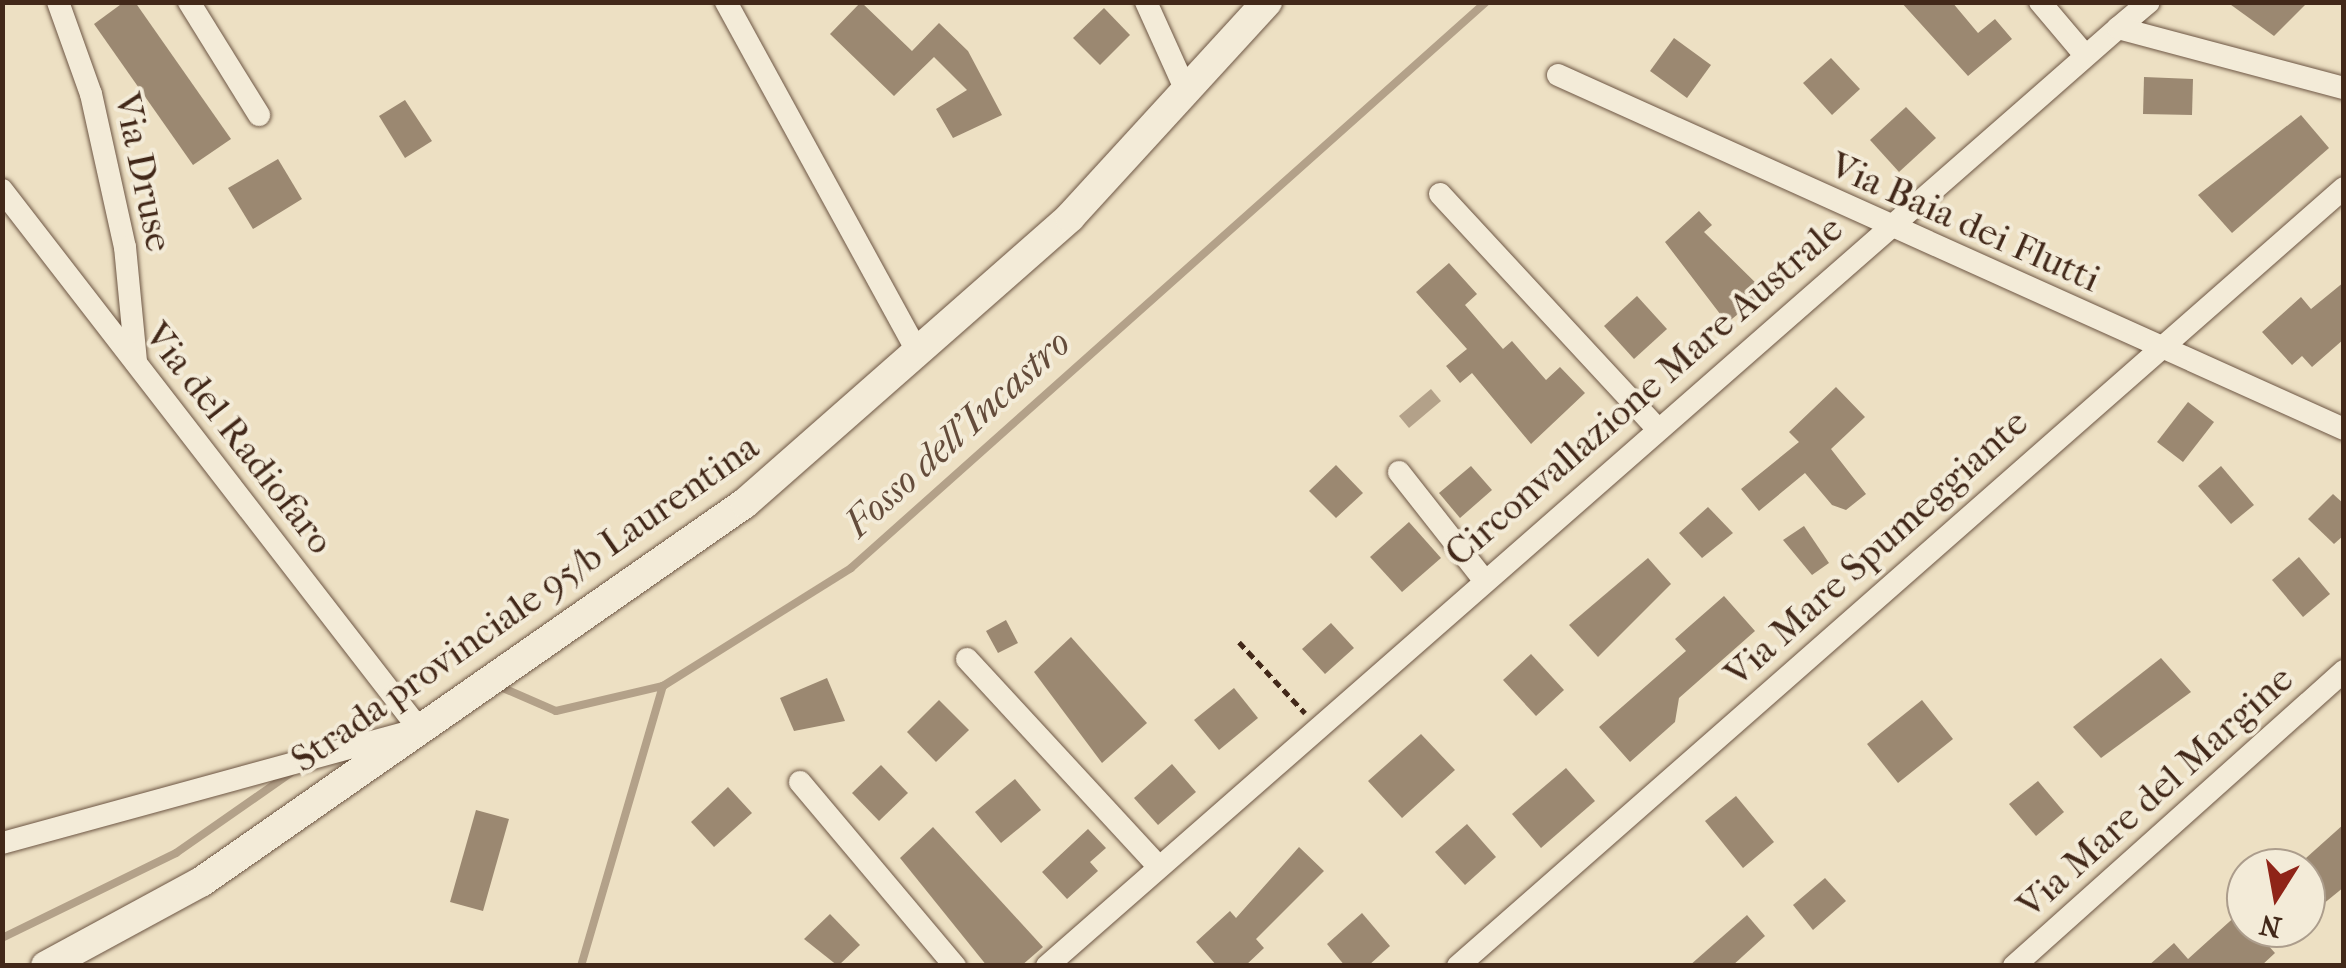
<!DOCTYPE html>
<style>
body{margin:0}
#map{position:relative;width:2346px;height:968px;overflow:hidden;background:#ede0c3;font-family:"IM FELL French Canon",serif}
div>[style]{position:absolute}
.water>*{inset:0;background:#b3a189}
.stream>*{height:8px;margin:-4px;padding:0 4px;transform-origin:4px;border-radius:4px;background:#b3a189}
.building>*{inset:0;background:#9b8871}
.path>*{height:5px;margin-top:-2.5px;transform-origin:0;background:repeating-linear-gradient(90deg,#422819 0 8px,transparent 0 13px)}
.roads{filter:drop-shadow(0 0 2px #6d5644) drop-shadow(0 0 2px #6d5644)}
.minor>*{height:22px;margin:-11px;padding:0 11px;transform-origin:11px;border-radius:11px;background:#f3ebd8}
.secondary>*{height:30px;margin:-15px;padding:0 15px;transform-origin:15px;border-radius:15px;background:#f3ebd8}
span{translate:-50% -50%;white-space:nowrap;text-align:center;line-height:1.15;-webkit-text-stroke:8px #f3ebd8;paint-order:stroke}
.street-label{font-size:38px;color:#422819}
.water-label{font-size:40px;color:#644c3b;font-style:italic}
.frame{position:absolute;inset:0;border:5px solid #422819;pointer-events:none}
.north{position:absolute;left:2226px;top:848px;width:100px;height:100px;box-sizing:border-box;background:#f3ebd8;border:2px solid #ac9d8c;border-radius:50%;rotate:191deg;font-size:28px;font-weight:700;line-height:40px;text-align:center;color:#422819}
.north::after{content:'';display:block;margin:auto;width:35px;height:45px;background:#8f2418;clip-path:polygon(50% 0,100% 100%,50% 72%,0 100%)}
</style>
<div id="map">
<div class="water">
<div style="clip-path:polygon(1431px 389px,1441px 401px,1409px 428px,1399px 416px)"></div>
</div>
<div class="stream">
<div style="left:496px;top:685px;width:65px;rotate:23.4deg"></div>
<div style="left:556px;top:711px;width:110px;rotate:-13.2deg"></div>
<div style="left:2px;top:938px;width:194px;rotate:-26deg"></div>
<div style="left:176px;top:853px;width:141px;rotate:-34.9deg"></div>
<div style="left:581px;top:966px;width:292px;rotate:-73.7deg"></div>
<div style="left:663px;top:686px;width:222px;rotate:-32.1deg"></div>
<div style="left:851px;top:568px;width:851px;rotate:-41.71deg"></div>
</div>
<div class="building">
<div style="clip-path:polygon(124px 2px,135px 2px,231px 139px,193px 165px,94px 24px)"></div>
<div style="clip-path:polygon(861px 2px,912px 51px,939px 23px,968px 51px,1002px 115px,953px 138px,936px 109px,967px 90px,934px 57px,894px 96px,830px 34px)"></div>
<div style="clip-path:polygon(1901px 2px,1952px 2px,1978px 33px,1995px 19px,2012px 39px,1968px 76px)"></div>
<div style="clip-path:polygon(2227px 2px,2308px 2px,2274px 36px)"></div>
<div style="clip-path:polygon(1104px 8px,1130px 35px,1100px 65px,1073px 38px)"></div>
<div style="clip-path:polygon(1674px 38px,1711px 65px,1687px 98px,1650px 71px)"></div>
<div style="clip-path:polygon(1831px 58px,1860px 89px,1832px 115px,1803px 83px)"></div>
<div style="clip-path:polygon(2144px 77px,2193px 79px,2192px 115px,2143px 114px)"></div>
<div style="clip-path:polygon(405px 100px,432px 141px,405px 158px,379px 116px)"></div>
<div style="clip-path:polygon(1906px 107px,1936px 138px,1899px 172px,1870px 140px)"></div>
<div style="clip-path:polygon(2301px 115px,2329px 148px,2232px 233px,2198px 195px)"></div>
<div style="clip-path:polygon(278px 159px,302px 199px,253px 229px,228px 188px)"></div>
<div style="clip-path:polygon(1699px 211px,1712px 225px,1704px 232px,1765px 292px,1727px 323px,1665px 242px)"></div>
<div style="clip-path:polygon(1449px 263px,1477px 294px,1465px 305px,1503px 349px,1512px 341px,1546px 380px,1560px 367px,1585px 393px,1531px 444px,1472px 373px,1460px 383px,1446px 366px,1467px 349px,1416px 292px)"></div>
<div style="clip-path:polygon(2344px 282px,2344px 339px,2312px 367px,2302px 356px,2292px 365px,2262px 332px,2301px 297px,2311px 309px)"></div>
<div style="clip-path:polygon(1637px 296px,1667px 329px,1634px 359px,1604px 326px)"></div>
<div style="clip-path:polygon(1836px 387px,1865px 417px,1831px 449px,1866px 494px,1846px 510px,1832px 505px,1805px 473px,1759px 511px,1741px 489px,1799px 442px,1789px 432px)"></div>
<div style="clip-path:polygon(2188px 402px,2214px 422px,2183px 462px,2157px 442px)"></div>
<div style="clip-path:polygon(1336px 465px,1363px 493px,1336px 518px,1309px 491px)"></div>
<div style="clip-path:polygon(1471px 466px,1492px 490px,1460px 518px,1439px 493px)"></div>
<div style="clip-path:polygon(2221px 466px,2254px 505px,2231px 524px,2198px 486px)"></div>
<div style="clip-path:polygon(2333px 494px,2344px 504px,2344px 535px,2334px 544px,2308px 519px)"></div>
<div style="clip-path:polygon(1708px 507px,1733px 533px,1702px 558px,1679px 533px)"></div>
<div style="clip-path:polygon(1409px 522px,1441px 558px,1402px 592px,1370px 557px)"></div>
<div style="clip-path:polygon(1804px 526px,1829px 563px,1812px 575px,1783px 540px)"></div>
<div style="clip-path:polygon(2299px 557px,2330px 594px,2303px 617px,2272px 580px)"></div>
<div style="clip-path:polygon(1648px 558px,1671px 584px,1598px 657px,1569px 625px)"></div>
<div style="clip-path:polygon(1724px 596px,1755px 631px,1679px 698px,1675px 722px,1630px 762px,1599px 727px,1686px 651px,1675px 639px)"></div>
<div style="clip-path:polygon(1006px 620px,1018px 643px,998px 653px,986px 631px)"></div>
<div style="clip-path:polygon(1331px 623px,1354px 648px,1325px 674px,1302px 649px)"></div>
<div style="clip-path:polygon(1071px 637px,1147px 723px,1102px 763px,1034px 672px)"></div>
<div style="clip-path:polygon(1531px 654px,1564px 690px,1536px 716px,1503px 680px)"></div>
<div style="clip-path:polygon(2161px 658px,2191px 692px,2101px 758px,2073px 727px)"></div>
<div style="clip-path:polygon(827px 678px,845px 721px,794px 731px,780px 698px)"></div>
<div style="clip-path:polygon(1234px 688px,1258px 718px,1219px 750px,1194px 720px)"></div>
<div style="clip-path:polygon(939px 700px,969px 730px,936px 762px,907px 732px)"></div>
<div style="clip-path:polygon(1922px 700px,1953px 739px,1898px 783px,1867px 744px)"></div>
<div style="clip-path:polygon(1421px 734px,1455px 770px,1402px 818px,1368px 781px)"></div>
<div style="clip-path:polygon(1172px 764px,1196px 792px,1158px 825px,1134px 798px)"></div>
<div style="clip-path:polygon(881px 765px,908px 793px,879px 821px,852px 793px)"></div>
<div style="clip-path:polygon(1566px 768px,1595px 801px,1541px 848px,1512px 814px)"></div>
<div style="clip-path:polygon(1015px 779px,1041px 810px,1001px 843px,975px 812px)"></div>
<div style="clip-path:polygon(2038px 781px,2064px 812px,2036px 836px,2009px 804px)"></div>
<div style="clip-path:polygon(728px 787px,752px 813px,714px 847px,691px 822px)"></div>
<div style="clip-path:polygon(1736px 796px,1774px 842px,1743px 868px,1705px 821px)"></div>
<div style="clip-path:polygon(476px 810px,509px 819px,483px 911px,450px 902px)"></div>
<div style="clip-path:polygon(1467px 824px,1496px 857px,1465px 885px,1435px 852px)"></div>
<div style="clip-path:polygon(2344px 824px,2344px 887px,2306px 918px,2306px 858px)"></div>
<div style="clip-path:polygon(933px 827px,1043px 947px,1021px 966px,987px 966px,900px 858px)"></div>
<div style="clip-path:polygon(1088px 829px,1106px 848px,1090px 862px,1098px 871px,1067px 899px,1042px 872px)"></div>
<div style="clip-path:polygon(1299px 847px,1324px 871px,1256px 939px,1264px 948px,1245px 966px,1217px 966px,1196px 942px,1230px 911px,1236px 918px)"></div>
<div style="clip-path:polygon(1825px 878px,1846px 901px,1813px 930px,1793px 905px)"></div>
<div style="clip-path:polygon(1362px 913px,1390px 946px,1368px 966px,1345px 966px,1327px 944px)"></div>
<div style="clip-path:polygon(2239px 913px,2275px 953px,2261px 966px,2148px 966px,2174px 943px,2188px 959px)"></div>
<div style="clip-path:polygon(830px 914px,860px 945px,838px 966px,804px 939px)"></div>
<div style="clip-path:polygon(1747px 915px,1765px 936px,1732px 966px,1689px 966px)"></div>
</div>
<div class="path">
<div style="left:1239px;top:642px;width:97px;rotate:47.1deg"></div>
</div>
<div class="roads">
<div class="minor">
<div style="left:58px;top:2px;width:98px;rotate:70.3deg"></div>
<div style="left:91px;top:94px;width:157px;rotate:77.5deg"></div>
<div style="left:125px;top:247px;width:116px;rotate:84.5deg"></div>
<div style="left:189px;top:2px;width:133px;rotate:58.2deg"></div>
<div style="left:726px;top:2px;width:400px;rotate:61.3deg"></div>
<div style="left:1146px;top:2px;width:92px;rotate:65.7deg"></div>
<div style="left:2040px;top:2px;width:68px;rotate:49.8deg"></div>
<div style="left:2118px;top:28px;width:40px;rotate:-40deg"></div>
<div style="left:1558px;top:75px;width:862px;rotate:24.25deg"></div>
<div style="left:2px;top:190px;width:681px;rotate:52.27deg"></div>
<div style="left:419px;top:729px;width:432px;rotate:164.7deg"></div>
<div style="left:1440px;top:194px;width:318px;rotate:47.2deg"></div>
<div style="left:1399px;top:472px;width:137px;rotate:51.8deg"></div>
<div style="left:967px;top:659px;width:283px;rotate:47.3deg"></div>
<div style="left:800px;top:782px;width:241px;rotate:49.9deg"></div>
<div style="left:1047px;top:966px;width:1424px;rotate:-41.21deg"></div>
<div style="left:2118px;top:28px;width:234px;rotate:14.9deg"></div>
<div style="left:1458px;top:966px;width:1179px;rotate:-41.29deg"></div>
<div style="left:2014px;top:966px;width:443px;rotate:-41.8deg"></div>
</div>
<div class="secondary">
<div style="left:46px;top:966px;width:176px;rotate:-28.5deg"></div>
<div style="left:201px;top:882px;width:663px;rotate:-34.86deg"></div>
<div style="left:745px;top:503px;width:433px;rotate:-41.3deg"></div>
<div style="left:1070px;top:217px;width:292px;rotate:-47.5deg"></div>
</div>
</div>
<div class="street-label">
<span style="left:143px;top:172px;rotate:78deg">Via Druse</span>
<span style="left:1965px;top:222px;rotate:24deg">Via Baia dei Flutti</span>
<span style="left:1644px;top:391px;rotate:-41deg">Circonvallazione Mare Australe</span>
<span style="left:239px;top:438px;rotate:52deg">Via del Radiofaro</span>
<span style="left:1876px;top:548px;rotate:-42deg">Via Mare Spumeggiante</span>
<span style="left:525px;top:603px;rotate:-35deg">Strada provinciale 95/b Laurentina</span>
<span style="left:2155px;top:792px;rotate:-42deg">Via Mare del Margine</span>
</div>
<div class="water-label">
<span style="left:957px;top:433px;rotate:-42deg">Fosso dell'Incastro</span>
</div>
<div class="frame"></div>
<div class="north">N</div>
</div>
